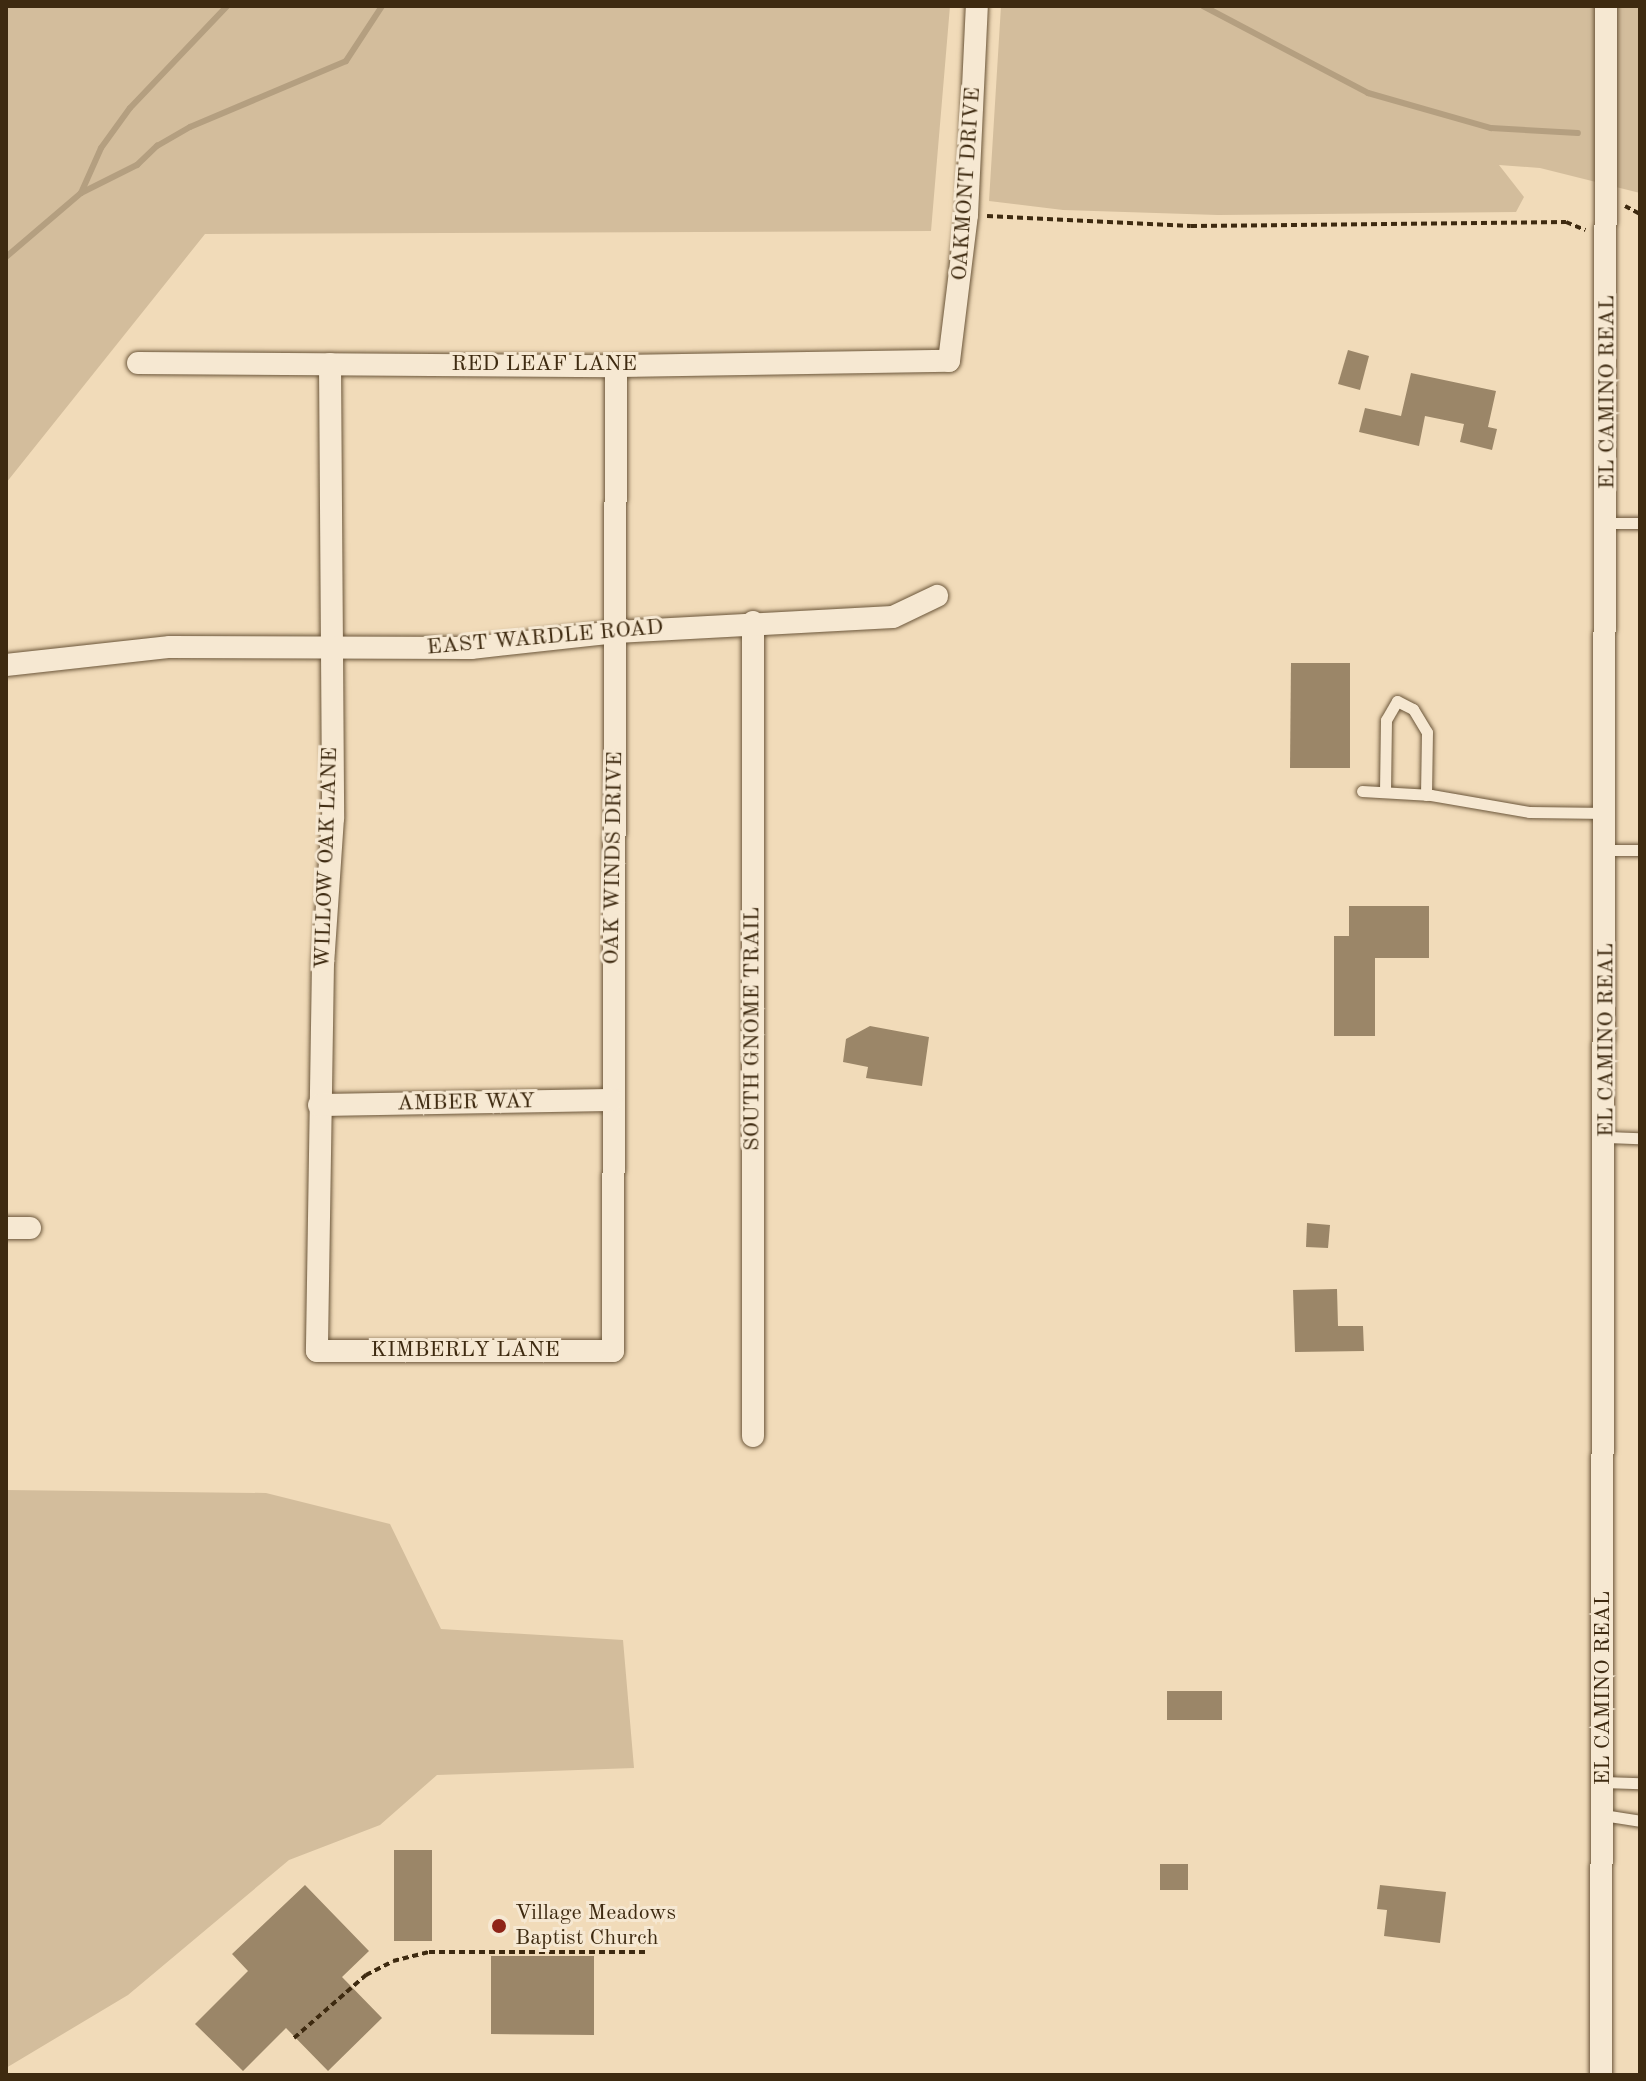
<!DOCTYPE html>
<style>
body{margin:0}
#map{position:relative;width:1646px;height:2081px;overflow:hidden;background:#f1dbb9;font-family:"Old Standard TT",serif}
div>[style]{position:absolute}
.green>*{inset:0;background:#d3bd9c}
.stream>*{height:6px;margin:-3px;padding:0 3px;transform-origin:3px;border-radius:3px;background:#b49f80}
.building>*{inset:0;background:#9b8668}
.path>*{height:4px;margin-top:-2px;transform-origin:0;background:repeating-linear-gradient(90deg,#3e2a10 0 6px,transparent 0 10px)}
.roads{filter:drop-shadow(0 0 2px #6b563a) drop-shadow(0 0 2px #6b563a)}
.service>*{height:11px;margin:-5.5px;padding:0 5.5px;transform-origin:5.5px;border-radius:5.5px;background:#f6e8d2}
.minor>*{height:22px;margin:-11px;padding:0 11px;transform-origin:11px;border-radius:11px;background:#f6e8d2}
.dots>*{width:22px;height:22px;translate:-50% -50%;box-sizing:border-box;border:4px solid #f6e8d2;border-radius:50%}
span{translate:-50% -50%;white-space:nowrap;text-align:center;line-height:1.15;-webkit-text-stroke:6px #f6e8d2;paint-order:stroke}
.street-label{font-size:22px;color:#3e2a10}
.poi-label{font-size:22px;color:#3e2a10}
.left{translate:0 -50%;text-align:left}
.frame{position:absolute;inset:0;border:8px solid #3e2a10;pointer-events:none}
</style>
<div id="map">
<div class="green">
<div style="clip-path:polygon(6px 6px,950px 6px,931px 231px,205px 234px,6px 483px)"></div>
<div style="clip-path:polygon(1001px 6px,1640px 6px,1640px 193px,1540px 168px,1499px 165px,1524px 197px,1516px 212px,1218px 215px,1063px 210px,989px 201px)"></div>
<div style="clip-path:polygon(6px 1490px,266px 1493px,390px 1524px,441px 1629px,623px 1640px,634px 1768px,437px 1775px,380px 1825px,289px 1860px,128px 1995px,6px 2068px)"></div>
</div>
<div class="stream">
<div style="left:1203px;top:6px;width:187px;rotate:27.8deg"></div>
<div style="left:1368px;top:93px;width:128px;rotate:15.9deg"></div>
<div style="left:1491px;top:128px;width:87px;rotate:3.3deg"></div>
<div style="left:81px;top:193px;width:63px;rotate:-26.6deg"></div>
<div style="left:137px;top:165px;width:28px;rotate:-44deg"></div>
<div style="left:157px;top:146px;width:38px;rotate:-30deg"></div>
<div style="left:190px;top:127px;width:169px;rotate:-22.9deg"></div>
<div style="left:346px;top:61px;width:66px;rotate:-56.8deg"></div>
<div style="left:6px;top:257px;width:99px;rotate:-40.5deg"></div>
<div style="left:81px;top:193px;width:49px;rotate:-66deg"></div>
<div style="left:101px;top:148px;width:49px;rotate:-54.1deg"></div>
<div style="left:130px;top:108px;width:141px;rotate:-46.4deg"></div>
</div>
<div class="building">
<div style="clip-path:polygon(1348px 350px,1369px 356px,1360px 390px,1338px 384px)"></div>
<div style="clip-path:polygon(1411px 373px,1496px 391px,1488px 427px,1497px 429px,1492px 450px,1460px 442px,1464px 424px,1425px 416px,1419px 446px,1359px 432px,1365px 408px,1401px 416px)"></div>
<div style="clip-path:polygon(1291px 663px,1350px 663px,1350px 768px,1290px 768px)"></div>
<div style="clip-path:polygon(1349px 906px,1429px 906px,1429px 958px,1375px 958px,1375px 1036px,1334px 1036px,1334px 936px,1349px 936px)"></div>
<div style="clip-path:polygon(870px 1026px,929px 1037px,922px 1086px,866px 1078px,868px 1067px,843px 1062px,846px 1039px)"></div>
<div style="clip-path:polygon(1307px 1223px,1330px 1225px,1328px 1248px,1306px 1247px)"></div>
<div style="clip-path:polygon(1337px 1289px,1338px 1326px,1363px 1326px,1364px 1351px,1295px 1352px,1293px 1290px)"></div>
<div style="clip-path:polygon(1167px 1691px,1222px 1691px,1222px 1720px,1167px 1720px)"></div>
<div style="clip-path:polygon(394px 1850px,432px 1850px,432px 1941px,394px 1941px)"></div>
<div style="clip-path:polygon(1160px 1864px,1188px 1864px,1188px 1890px,1160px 1890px)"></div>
<div style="clip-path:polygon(305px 1885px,369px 1951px,342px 1977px,382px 2018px,328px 2071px,286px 2028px,243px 2071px,195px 2024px,248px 1971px,232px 1954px)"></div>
<div style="clip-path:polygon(1380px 1885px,1446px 1892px,1440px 1943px,1384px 1936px,1387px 1910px,1377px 1909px)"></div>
<div style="clip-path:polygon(491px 1956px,594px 1956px,594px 2035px,491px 2034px)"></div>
</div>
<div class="path">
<div style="left:1625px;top:206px;width:17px;rotate:28deg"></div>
<div style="left:987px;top:216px;width:204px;rotate:2.8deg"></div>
<div style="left:1191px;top:226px;width:375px;rotate:-0.6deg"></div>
<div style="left:1566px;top:222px;width:21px;rotate:23deg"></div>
<div style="left:294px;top:2038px;width:96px;rotate:-41.2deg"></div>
<div style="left:366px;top:1975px;width:30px;rotate:-27deg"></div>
<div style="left:393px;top:1961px;width:37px;rotate:-14deg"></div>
<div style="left:429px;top:1952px;width:217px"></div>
</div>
<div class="roads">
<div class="service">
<div style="left:1608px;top:523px;width:32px"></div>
<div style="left:1362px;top:791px;width:69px;rotate:3.3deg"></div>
<div style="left:1431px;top:795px;width:99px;rotate:9.8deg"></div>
<div style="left:1529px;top:812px;width:78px;rotate:0.7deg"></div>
<div style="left:1385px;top:792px;width:72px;rotate:-89.2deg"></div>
<div style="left:1386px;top:720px;width:22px;rotate:-60deg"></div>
<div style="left:1397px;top:701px;width:18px;rotate:27deg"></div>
<div style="left:1413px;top:709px;width:27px;rotate:59deg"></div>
<div style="left:1427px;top:732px;width:63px;rotate:90.9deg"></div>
<div style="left:1607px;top:850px;width:33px"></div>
<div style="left:1606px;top:1137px;width:34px;rotate:2deg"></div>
<div style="left:1603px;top:1782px;width:37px;rotate:2deg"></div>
<div style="left:1603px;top:1815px;width:37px;rotate:9deg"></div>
</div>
<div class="minor">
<div style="left:138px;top:363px;width:478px;rotate:0.4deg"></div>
<div style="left:616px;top:366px;width:333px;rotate:-0.9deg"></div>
<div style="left:949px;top:361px;width:147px;rotate:-83deg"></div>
<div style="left:967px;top:215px;width:209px;rotate:-87.3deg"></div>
<div style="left:330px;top:364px;width:454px;rotate:89.6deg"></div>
<div style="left:333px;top:818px;width:145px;rotate:93.9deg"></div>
<div style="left:323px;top:963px;width:388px;rotate:90.9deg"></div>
<div style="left:317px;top:1351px;width:296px"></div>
<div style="left:613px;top:1351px;width:985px;rotate:-89.83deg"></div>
<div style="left:753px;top:622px;width:814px;rotate:90deg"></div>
<div style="left:6px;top:665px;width:165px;rotate:-6.3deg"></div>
<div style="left:170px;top:647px;width:301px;rotate:0.2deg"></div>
<div style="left:471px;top:648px;width:146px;rotate:-6.3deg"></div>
<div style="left:616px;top:632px;width:277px;rotate:-3.1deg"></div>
<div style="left:893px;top:617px;width:49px;rotate:-25.5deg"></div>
<div style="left:319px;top:1105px;width:293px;rotate:-1deg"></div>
<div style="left:6px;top:1228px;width:24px"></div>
<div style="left:1601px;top:2075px;width:2069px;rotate:-89.86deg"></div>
</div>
</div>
<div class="dots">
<div style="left:499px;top:1926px;background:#8f2418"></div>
</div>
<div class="street-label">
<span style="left:967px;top:184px;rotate:-86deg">OAKMONT DRIVE</span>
<span style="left:544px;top:365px">RED LEAF LANE</span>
<span style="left:1608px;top:392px;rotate:-90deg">EL CAMINO REAL</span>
<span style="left:545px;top:638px;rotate:-5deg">EAST WARDLE ROAD</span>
<span style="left:327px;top:858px;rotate:-88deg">WILLOW OAK LANE</span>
<span style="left:614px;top:858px;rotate:-89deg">OAK WINDS DRIVE</span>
<span style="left:753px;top:1029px;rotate:-90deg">SOUTH GNOME TRAIL</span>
<span style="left:1607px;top:1040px;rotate:-90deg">EL CAMINO REAL</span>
<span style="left:466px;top:1103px;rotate:-1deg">AMBER WAY</span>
<span style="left:465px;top:1351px">KIMBERLY LANE</span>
<span style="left:1604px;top:1688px;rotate:-90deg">EL CAMINO REAL</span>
</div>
<div class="poi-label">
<span class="left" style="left:515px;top:1926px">Village Meadows<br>Baptist Church</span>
</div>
<div class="frame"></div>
</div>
